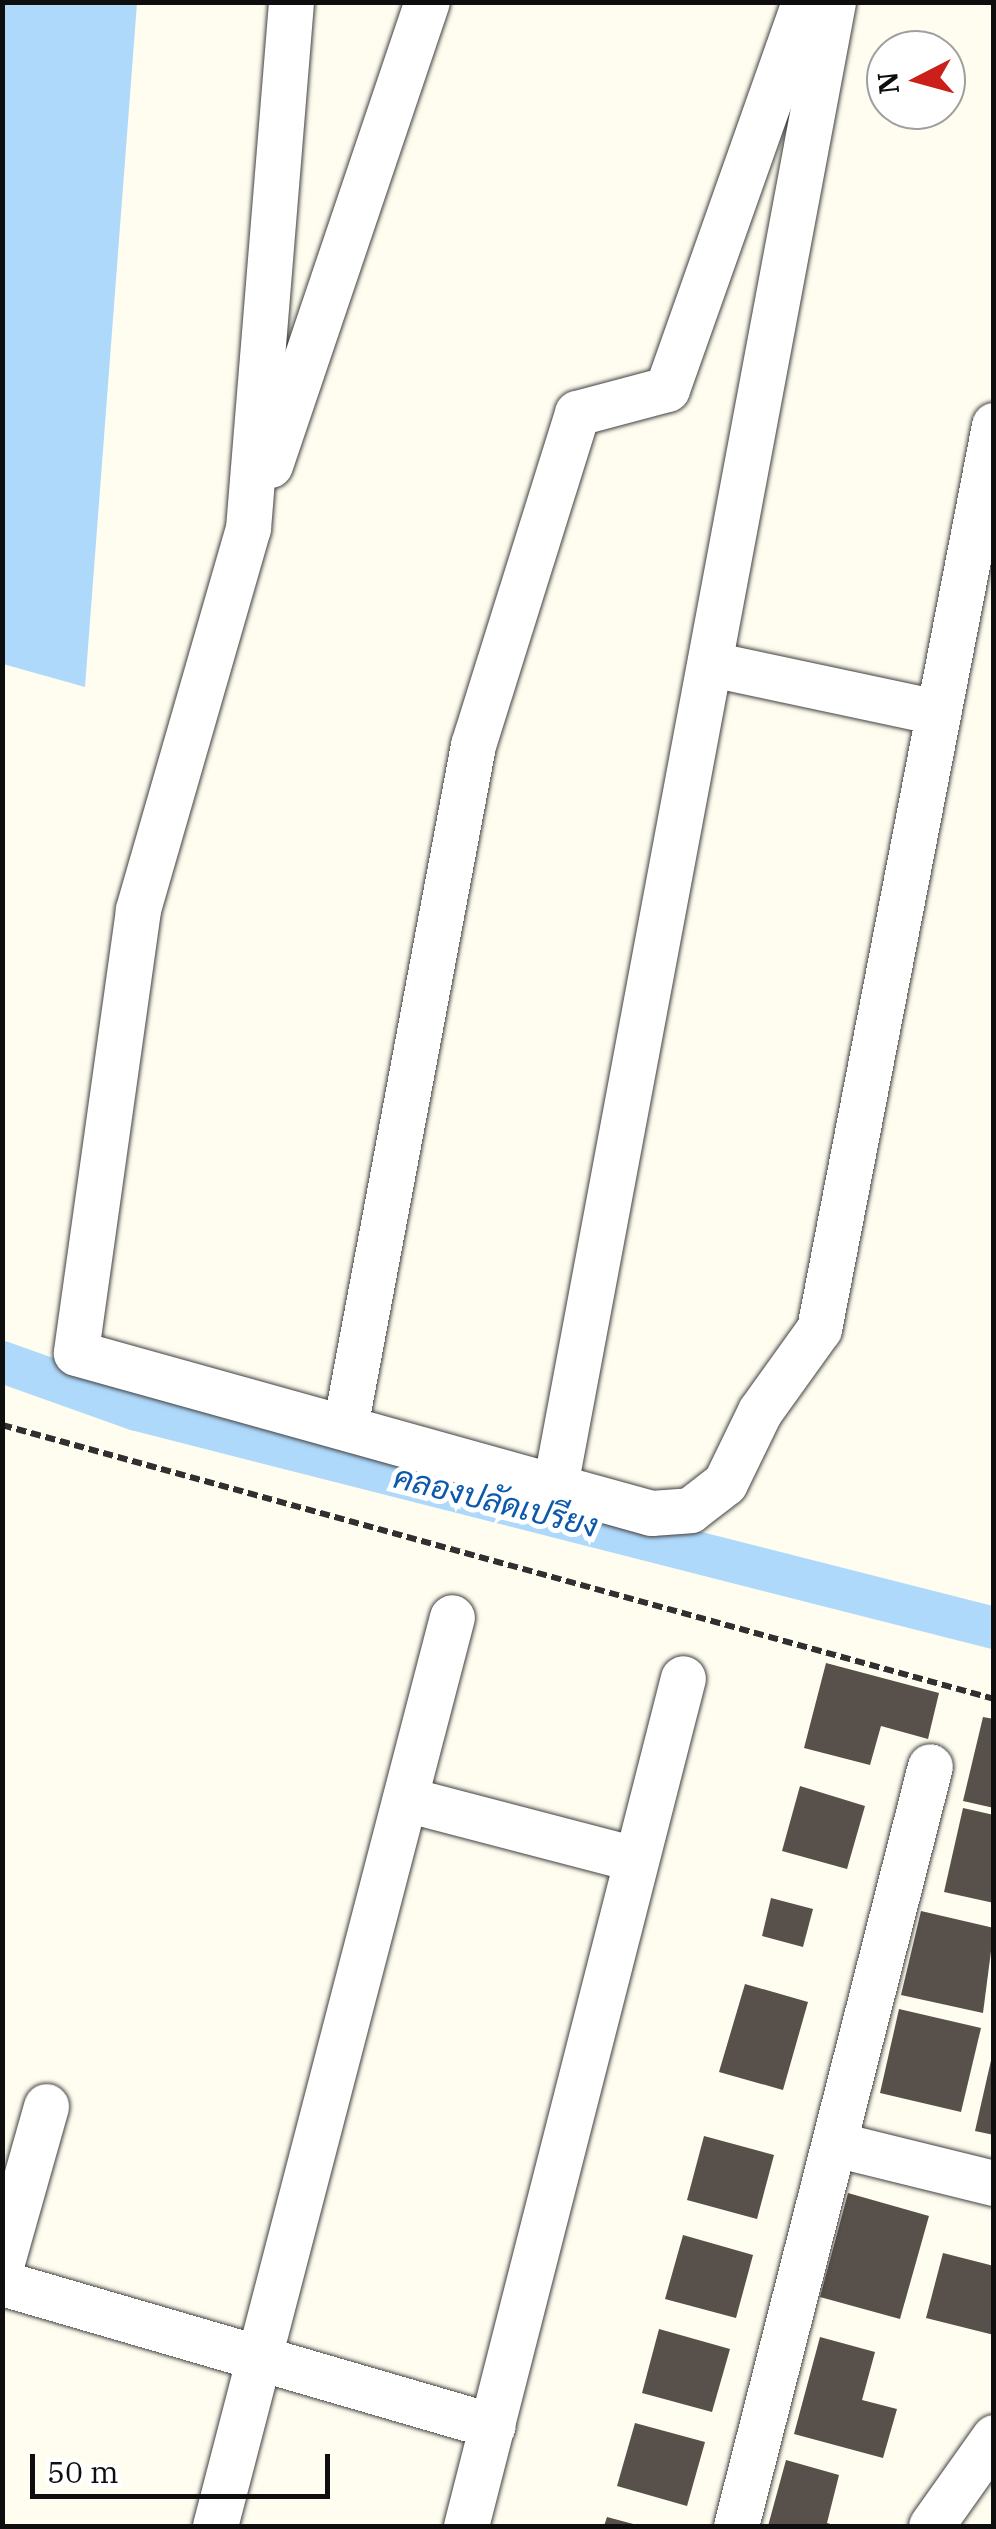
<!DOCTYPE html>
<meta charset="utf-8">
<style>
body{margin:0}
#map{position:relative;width:996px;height:2529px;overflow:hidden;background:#fffdef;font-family:"IBM Plex Serif",Sarabun,serif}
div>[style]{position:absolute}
.water>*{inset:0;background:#afd9fb}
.canal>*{height:42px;margin:-21px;padding:0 21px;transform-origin:21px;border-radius:21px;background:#afd9fb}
.building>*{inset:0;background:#58504a}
.path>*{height:6px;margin-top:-3px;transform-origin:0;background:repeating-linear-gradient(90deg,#303030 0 10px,transparent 0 15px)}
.roads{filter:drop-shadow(0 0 2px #414141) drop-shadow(0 0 2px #414141)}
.street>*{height:45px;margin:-22.5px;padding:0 22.5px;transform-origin:22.5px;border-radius:22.5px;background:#fff}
span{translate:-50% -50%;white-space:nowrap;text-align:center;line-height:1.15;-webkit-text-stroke:10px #fff;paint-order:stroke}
.water-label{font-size:32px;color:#0c59ac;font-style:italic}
.frame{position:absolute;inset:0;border:5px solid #0e0e0e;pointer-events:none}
.north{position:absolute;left:866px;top:30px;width:100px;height:100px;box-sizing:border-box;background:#fff;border:2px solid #9f9f9f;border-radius:50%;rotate:264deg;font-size:28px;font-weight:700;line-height:40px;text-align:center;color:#0e0e0e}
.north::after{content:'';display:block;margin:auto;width:35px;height:45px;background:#cb2019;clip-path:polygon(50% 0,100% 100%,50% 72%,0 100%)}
.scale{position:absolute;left:30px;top:2454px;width:300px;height:45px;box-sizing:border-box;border:5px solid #0e0e0e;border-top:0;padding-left:12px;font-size:30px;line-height:35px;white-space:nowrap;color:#0e0e0e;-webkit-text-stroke:8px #fff;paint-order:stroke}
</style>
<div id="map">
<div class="water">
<div style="clip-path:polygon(2px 3px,137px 3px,85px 687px,3px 664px)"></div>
</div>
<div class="canal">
<div style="left:2px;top:1362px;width:143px;rotate:19.6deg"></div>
<div style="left:137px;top:1410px;width:884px;rotate:14.27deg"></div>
</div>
<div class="building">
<div style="clip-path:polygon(826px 1663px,939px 1693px,928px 1739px,881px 1726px,870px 1765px,804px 1748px)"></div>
<div style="clip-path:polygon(983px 1717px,994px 1719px,994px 1808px,963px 1801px)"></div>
<div style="clip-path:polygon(800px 1786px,865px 1806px,847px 1869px,782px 1851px)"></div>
<div style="clip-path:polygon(963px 1808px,994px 1815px,994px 1903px,944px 1892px)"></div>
<div style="clip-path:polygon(771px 1898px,813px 1909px,803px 1947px,762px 1936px)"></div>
<div style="clip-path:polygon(921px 1911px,994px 1928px,983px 2013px,901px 1995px)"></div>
<div style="clip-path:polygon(745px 1984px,808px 2002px,783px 2090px,719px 2072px)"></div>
<div style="clip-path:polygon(899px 2009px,981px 2028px,961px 2112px,880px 2093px)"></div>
<div style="clip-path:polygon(992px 2056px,994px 2056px,994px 2135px,975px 2131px)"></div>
<div style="clip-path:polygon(704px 2136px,774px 2155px,757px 2219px,687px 2200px)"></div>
<div style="clip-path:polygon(848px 2193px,929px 2216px,900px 2319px,820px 2297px)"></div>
<div style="clip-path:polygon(683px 2235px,753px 2255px,736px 2318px,665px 2299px)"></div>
<div style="clip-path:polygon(943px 2253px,994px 2266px,994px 2335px,926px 2318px)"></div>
<div style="clip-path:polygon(659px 2329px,730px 2349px,712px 2412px,642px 2393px)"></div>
<div style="clip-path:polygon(820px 2337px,875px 2352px,862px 2400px,897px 2409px,883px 2458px,794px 2434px)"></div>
<div style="clip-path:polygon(635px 2423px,705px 2442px,687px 2506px,617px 2486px)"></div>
<div style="clip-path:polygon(786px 2460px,839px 2475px,827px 2523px,837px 2526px,768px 2526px)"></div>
<div style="clip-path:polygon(607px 2517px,637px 2525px,637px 2526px,604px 2526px)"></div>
</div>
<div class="path">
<div style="left:2px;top:1425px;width:1029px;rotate:15.44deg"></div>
</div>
<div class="roads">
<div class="street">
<div style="left:291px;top:2px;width:528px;rotate:94.67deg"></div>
<div style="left:248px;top:528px;width:398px;rotate:106.1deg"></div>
<div style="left:138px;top:910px;width:447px;rotate:98deg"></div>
<div style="left:76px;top:1353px;width:597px;rotate:15.55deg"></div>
<div style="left:651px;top:1513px;width:39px;rotate:-4deg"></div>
<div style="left:690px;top:1510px;width:44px;rotate:-37.6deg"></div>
<div style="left:725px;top:1483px;width:80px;rotate:-64.1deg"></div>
<div style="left:760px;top:1411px;width:101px;rotate:-54.3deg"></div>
<div style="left:819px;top:1329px;width:921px;rotate:-79.04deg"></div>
<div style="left:270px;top:465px;width:489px;rotate:-71.3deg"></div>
<div style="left:711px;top:664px;width:230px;rotate:12deg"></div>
<div style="left:345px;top:1427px;width:694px;rotate:-79.37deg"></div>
<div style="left:473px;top:745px;width:348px;rotate:-72.6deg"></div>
<div style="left:577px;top:413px;width:93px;rotate:-14.9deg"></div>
<div style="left:667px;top:389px;width:411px;rotate:-70.5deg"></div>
<div style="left:555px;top:1486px;width:1510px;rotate:-79.39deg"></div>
<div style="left:405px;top:1799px;width:238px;rotate:14.6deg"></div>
<div style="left:839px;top:2145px;width:160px;rotate:13.8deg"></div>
<div style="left:2px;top:2262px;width:162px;rotate:-74.2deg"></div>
<div style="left:2px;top:2283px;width:511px;rotate:16.24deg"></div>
<div style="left:215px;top:2526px;width:939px;rotate:-75.39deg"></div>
<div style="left:466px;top:2526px;width:875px;rotate:-75.65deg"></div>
<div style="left:736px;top:2526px;width:784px;rotate:-75.68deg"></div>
<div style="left:931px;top:2526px;width:109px;rotate:-54.7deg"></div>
</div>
</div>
<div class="water-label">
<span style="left:496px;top:1501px;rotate:14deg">คลองปลัดเปรียง</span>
</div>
<div class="frame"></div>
<div class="north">N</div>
<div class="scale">50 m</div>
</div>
